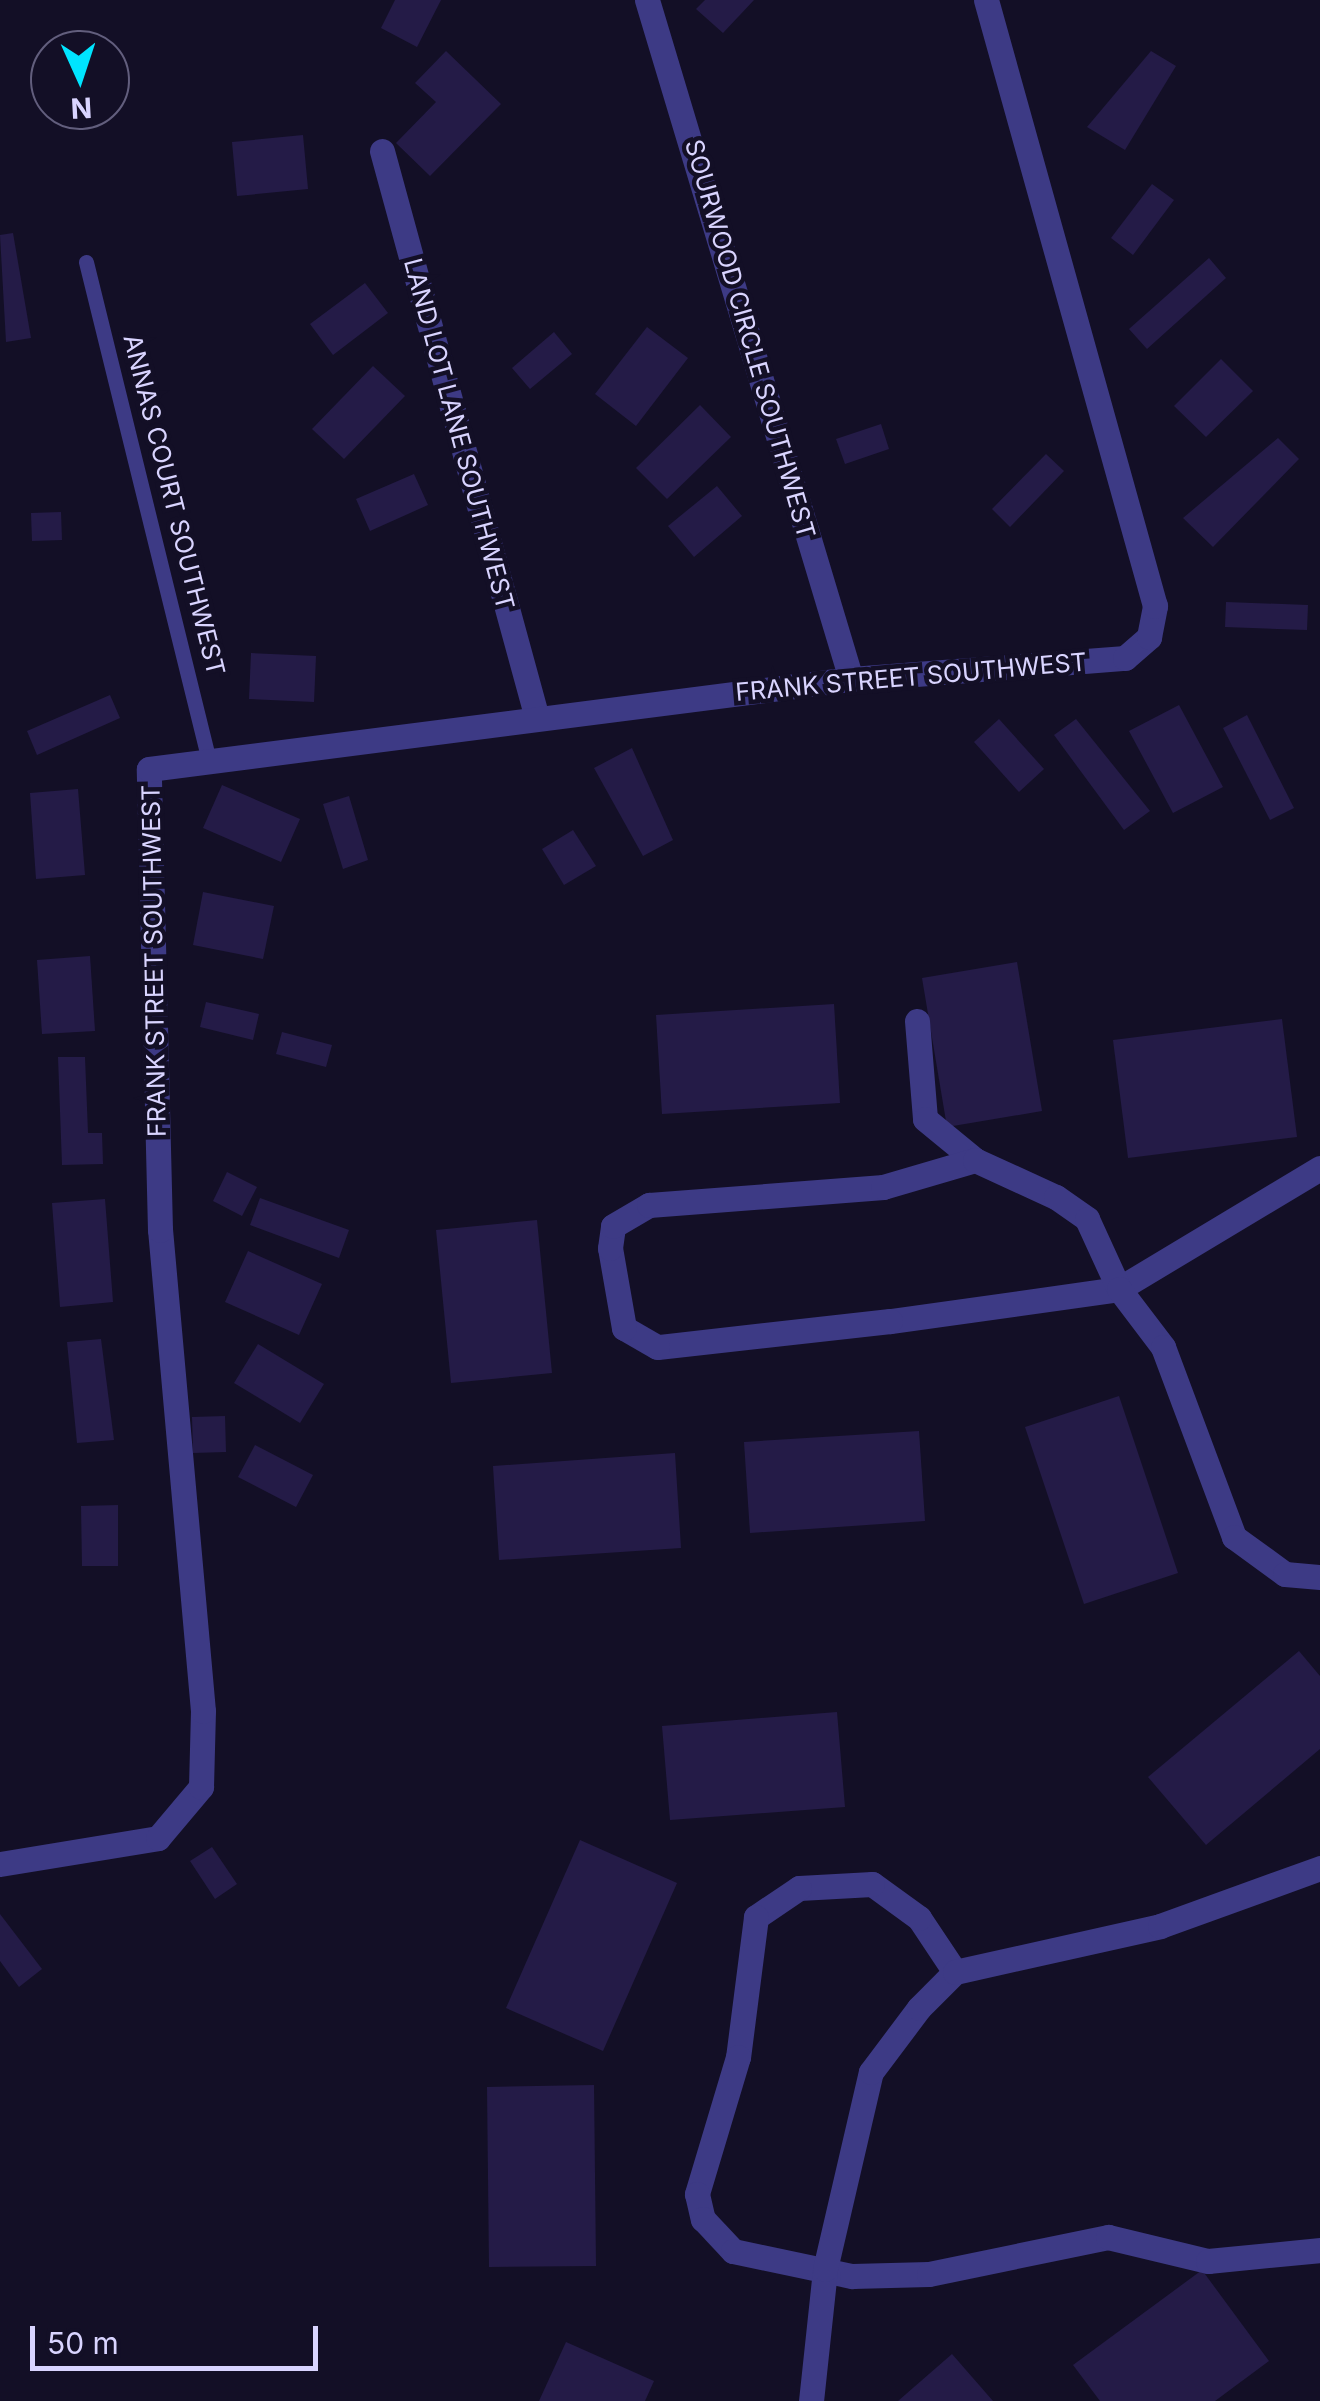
<!DOCTYPE html>
<style>
body{margin:0}
#map{position:relative;width:1320px;height:2401px;overflow:hidden;background:#130f26;font-family:Inter,sans-serif}
div>[style]{position:absolute}
.building>*{inset:0;background:#241b47}
.lane>*{height:15px;margin:-7.5px;padding:0 7.5px;transform-origin:7.5px;border-radius:7.5px;background:#3d3a85}
.street>*{height:25px;margin:-12.5px;padding:0 12.5px;transform-origin:12.5px;border-radius:12.5px;background:#3d3a85}
span{translate:-50% -50%;white-space:nowrap;text-align:center;line-height:1.15;-webkit-text-stroke:9px #130f26;paint-order:stroke}
.street-label{font-size:25px;color:#d9d4ff}
.north{position:absolute;left:30px;top:30px;width:100px;height:100px;box-sizing:border-box;background:#130f26;border:2px solid #625e7d;border-radius:50%;rotate:177deg;font-size:28px;font-weight:700;line-height:40px;text-align:center;color:#d9d4ff}
.north::after{content:'';display:block;margin:auto;width:35px;height:45px;background:#00e5ff;clip-path:polygon(50% 0,100% 100%,50% 72%,0 100%)}
.scale{position:absolute;left:30px;top:2326px;width:288px;height:45px;box-sizing:border-box;border:5px solid #d9d4ff;border-top:0;padding-left:12px;font-size:30px;line-height:35px;white-space:nowrap;color:#d9d4ff;-webkit-text-stroke:8px #130f26;paint-order:stroke}
</style>
<div id="map">
<div class="building">
<div style="clip-path:polygon(395px 0,441px 0,417px 47px,381px 28px)"></div>
<div style="clip-path:polygon(705px 0,754px 0,723px 33px,696px 9px)"></div>
<div style="clip-path:polygon(446px 51px,501px 104px,430px 176px,396px 143px,436px 102px,415px 83px)"></div>
<div style="clip-path:polygon(1151px 51px,1176px 66px,1125px 150px,1087px 127px)"></div>
<div style="clip-path:polygon(303px 135px,308px 189px,237px 196px,232px 142px)"></div>
<div style="clip-path:polygon(1152px 184px,1174px 200px,1133px 255px,1111px 238px)"></div>
<div style="clip-path:polygon(13px 233px,31px 338px,6px 342px,0 235px)"></div>
<div style="clip-path:polygon(1209px 258px,1226px 278px,1147px 349px,1129px 329px)"></div>
<div style="clip-path:polygon(365px 283px,388px 313px,333px 355px,310px 324px)"></div>
<div style="clip-path:polygon(647px 327px,688px 358px,636px 426px,595px 394px)"></div>
<div style="clip-path:polygon(554px 332px,572px 354px,530px 389px,512px 368px)"></div>
<div style="clip-path:polygon(1221px 359px,1253px 391px,1206px 437px,1174px 406px)"></div>
<div style="clip-path:polygon(373px 366px,405px 396px,344px 459px,312px 429px)"></div>
<div style="clip-path:polygon(700px 405px,731px 437px,667px 499px,636px 468px)"></div>
<div style="clip-path:polygon(881px 424px,889px 449px,845px 464px,836px 439px)"></div>
<div style="clip-path:polygon(1278px 438px,1299px 459px,1213px 547px,1183px 518px)"></div>
<div style="clip-path:polygon(1046px 454px,1064px 471px,1010px 527px,992px 509px)"></div>
<div style="clip-path:polygon(414px 474px,428px 505px,370px 531px,356px 499px)"></div>
<div style="clip-path:polygon(717px 486px,742px 516px,694px 557px,668px 526px)"></div>
<div style="clip-path:polygon(61px 512px,62px 540px,32px 541px,31px 513px)"></div>
<div style="clip-path:polygon(1226px 602px,1308px 605px,1307px 630px,1225px 627px)"></div>
<div style="clip-path:polygon(251px 653px,316px 656px,314px 702px,249px 699px)"></div>
<div style="clip-path:polygon(110px 695px,120px 718px,37px 755px,27px 731px)"></div>
<div style="clip-path:polygon(1179px 705px,1223px 787px,1173px 813px,1129px 731px)"></div>
<div style="clip-path:polygon(1247px 715px,1294px 808px,1270px 820px,1223px 728px)"></div>
<div style="clip-path:polygon(999px 719px,1044px 769px,1019px 792px,974px 742px)"></div>
<div style="clip-path:polygon(1076px 719px,1150px 811px,1124px 830px,1054px 735px)"></div>
<div style="clip-path:polygon(632px 748px,673px 840px,643px 856px,594px 768px)"></div>
<div style="clip-path:polygon(222px 785px,300px 819px,281px 862px,203px 828px)"></div>
<div style="clip-path:polygon(78px 789px,85px 875px,36px 879px,30px 793px)"></div>
<div style="clip-path:polygon(349px 796px,368px 860px,343px 869px,323px 804px)"></div>
<div style="clip-path:polygon(573px 830px,596px 866px,564px 885px,542px 849px)"></div>
<div style="clip-path:polygon(203px 892px,274px 906px,263px 959px,193px 945px)"></div>
<div style="clip-path:polygon(90px 956px,95px 1031px,42px 1034px,37px 960px)"></div>
<div style="clip-path:polygon(1017px 962px,1042px 1111px,947px 1127px,922px 978px)"></div>
<div style="clip-path:polygon(206px 1002px,259px 1014px,253px 1040px,200px 1027px)"></div>
<div style="clip-path:polygon(834px 1004px,840px 1103px,662px 1114px,656px 1015px)"></div>
<div style="clip-path:polygon(1282px 1019px,1297px 1137px,1128px 1158px,1113px 1040px)"></div>
<div style="clip-path:polygon(282px 1032px,332px 1045px,326px 1067px,276px 1054px)"></div>
<div style="clip-path:polygon(58px 1057px,85px 1057px,88px 1133px,102px 1133px,103px 1164px,62px 1165px)"></div>
<div style="clip-path:polygon(227px 1172px,257px 1187px,242px 1216px,213px 1201px)"></div>
<div style="clip-path:polygon(260px 1198px,349px 1230px,339px 1258px,250px 1225px)"></div>
<div style="clip-path:polygon(105px 1199px,113px 1302px,60px 1307px,52px 1203px)"></div>
<div style="clip-path:polygon(537px 1220px,552px 1373px,451px 1383px,436px 1230px)"></div>
<div style="clip-path:polygon(248px 1251px,322px 1284px,299px 1335px,225px 1302px)"></div>
<div style="clip-path:polygon(101px 1339px,114px 1440px,77px 1443px,67px 1342px)"></div>
<div style="clip-path:polygon(258px 1344px,324px 1384px,300px 1423px,234px 1383px)"></div>
<div style="clip-path:polygon(1119px 1396px,1178px 1573px,1084px 1604px,1025px 1427px)"></div>
<div style="clip-path:polygon(225px 1416px,226px 1452px,193px 1453px,192px 1417px)"></div>
<div style="clip-path:polygon(919px 1431px,925px 1521px,750px 1533px,744px 1442px)"></div>
<div style="clip-path:polygon(255px 1445px,313px 1475px,296px 1507px,238px 1477px)"></div>
<div style="clip-path:polygon(675px 1453px,681px 1548px,499px 1560px,493px 1466px)"></div>
<div style="clip-path:polygon(118px 1505px,118px 1566px,82px 1566px,81px 1506px)"></div>
<div style="clip-path:polygon(1299px 1651px,1320px 1676px,1320px 1749px,1206px 1845px,1148px 1777px)"></div>
<div style="clip-path:polygon(837px 1712px,845px 1807px,670px 1820px,662px 1726px)"></div>
<div style="clip-path:polygon(580px 1840px,677px 1883px,603px 2051px,506px 2008px)"></div>
<div style="clip-path:polygon(212px 1847px,237px 1884px,215px 1899px,190px 1861px)"></div>
<div style="clip-path:polygon(0 1914px,42px 1969px,19px 1987px,0 1961px)"></div>
<div style="clip-path:polygon(594px 2085px,596px 2266px,489px 2267px,487px 2087px)"></div>
<div style="clip-path:polygon(1202px 2270px,1269px 2361px,1215px 2401px,1100px 2401px,1073px 2365px)"></div>
<div style="clip-path:polygon(566px 2342px,654px 2381px,645px 2401px,539px 2401px)"></div>
<div style="clip-path:polygon(952px 2354px,993px 2401px,898px 2401px)"></div>
</div>
<div class="lane">
<div style="left:86px;top:262px;width:514px;rotate:76.15deg"></div>
</div>
<div class="street">
<div style="left:647px;top:0;width:709px;rotate:73.28deg"></div>
<div style="left:382px;top:151px;width:588px;rotate:74.71deg"></div>
<div style="left:917px;top:1021px;width:98px;rotate:85.3deg"></div>
<div style="left:925px;top:1119px;width:65px;rotate:39.4deg"></div>
<div style="left:1320px;top:1168px;width:235px;rotate:149deg"></div>
<div style="left:1119px;top:1289px;width:231px;rotate:172deg"></div>
<div style="left:890px;top:1321px;width:234px;rotate:173.6deg"></div>
<div style="left:657px;top:1347px;width:38px;rotate:-150deg"></div>
<div style="left:624px;top:1328px;width:81px;rotate:-99.9deg"></div>
<div style="left:610px;top:1248px;width:22px;rotate:-82deg"></div>
<div style="left:613px;top:1226px;width:42px;rotate:-30.3deg"></div>
<div style="left:649px;top:1205px;width:235px;rotate:-4.4deg"></div>
<div style="left:883px;top:1187px;width:96px;rotate:-16.4deg"></div>
<div style="left:975px;top:1160px;width:89px;rotate:24.6deg"></div>
<div style="left:1056px;top:1197px;width:38px;rotate:35deg"></div>
<div style="left:1087px;top:1219px;width:77px;rotate:65.4deg"></div>
<div style="left:1119px;top:1289px;width:73px;rotate:52.8deg"></div>
<div style="left:1163px;top:1347px;width:203px;rotate:69.5deg"></div>
<div style="left:1234px;top:1537px;width:63px;rotate:36deg"></div>
<div style="left:1285px;top:1574px;width:35px;rotate:5deg"></div>
<div style="left:0;top:1864px;width:160px;rotate:-9.3deg"></div>
<div style="left:158px;top:1838px;width:67px;rotate:-49.9deg"></div>
<div style="left:201px;top:1787px;width:76px;rotate:-88.5deg"></div>
<div style="left:203px;top:1711px;width:483px;rotate:-95.1deg"></div>
<div style="left:160px;top:1230px;width:461px;rotate:-91.4deg"></div>
<div style="left:149px;top:769px;width:708px;rotate:-7.31deg"></div>
<div style="left:851px;top:679px;width:275px;rotate:-4.4deg"></div>
<div style="left:1125px;top:658px;width:32px;rotate:-41deg"></div>
<div style="left:1149px;top:637px;width:32px;rotate:-79deg"></div>
<div style="left:1155px;top:606px;width:629px;rotate:-105.58deg"></div>
<div style="left:955px;top:1972px;width:65px;rotate:-123.7deg"></div>
<div style="left:919px;top:1918px;width:58px;rotate:-144.1deg"></div>
<div style="left:872px;top:1884px;width:73px;rotate:176.9deg"></div>
<div style="left:799px;top:1888px;width:52px;rotate:146deg"></div>
<div style="left:756px;top:1917px;width:141px;rotate:97.3deg"></div>
<div style="left:738px;top:2057px;width:143px;rotate:106.7deg"></div>
<div style="left:697px;top:2194px;width:26px;rotate:77deg"></div>
<div style="left:703px;top:2219px;width:44px;rotate:46.8deg"></div>
<div style="left:733px;top:2251px;width:122px;rotate:11.9deg"></div>
<div style="left:852px;top:2276px;width:77px;rotate:-1.5deg"></div>
<div style="left:929px;top:2274px;width:183px;rotate:-11.7deg"></div>
<div style="left:1108px;top:2237px;width:103px;rotate:13.5deg"></div>
<div style="left:1208px;top:2261px;width:113px;rotate:-5.6deg"></div>
<div style="left:811px;top:2401px;width:133px;rotate:-83.9deg"></div>
<div style="left:825px;top:2269px;width:202px;rotate:-76.9deg"></div>
<div style="left:871px;top:2072px;width:80px;rotate:-53.1deg"></div>
<div style="left:919px;top:2008px;width:51px;rotate:-45deg"></div>
<div style="left:955px;top:1972px;width:210px;rotate:-12.6deg"></div>
<div style="left:1160px;top:1926px;width:170px;rotate:-19.9deg"></div>
</div>
<div class="street-label">
<span style="left:750px;top:339px;rotate:74deg">SOURWOOD CIRCLE SOUTHWEST</span>
<span style="left:459px;top:434px;rotate:75deg">LAND LOT LANE SOUTHWEST</span>
<span style="left:174px;top:505px;rotate:76deg">ANNAS COURT SOUTHWEST</span>
<span style="left:911px;top:677px;rotate:-5deg">FRANK STREET SOUTHWEST</span>
<span style="left:154px;top:961px;rotate:-91deg">FRANK STREET SOUTHWEST</span>
</div>
<div class="north">N</div>
<div class="scale">50 m</div>
</div>
